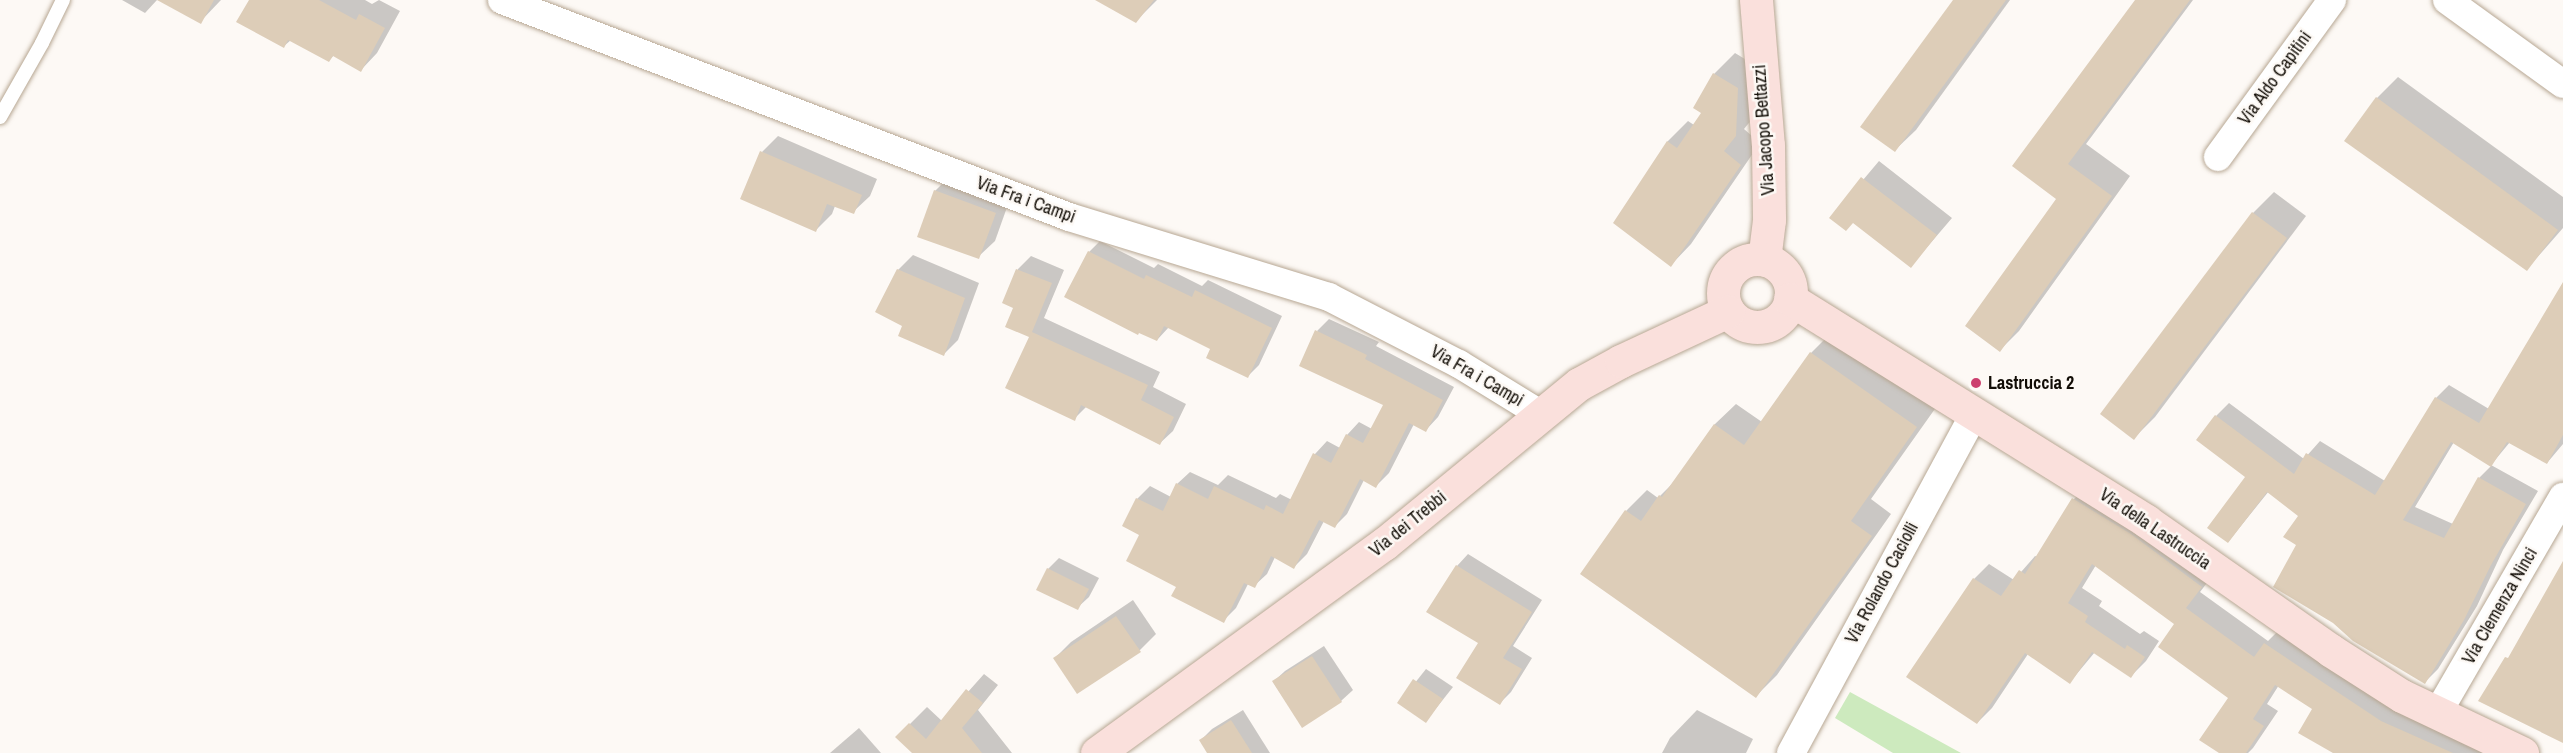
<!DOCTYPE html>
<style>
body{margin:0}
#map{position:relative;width:2563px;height:753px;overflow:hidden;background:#fdf9f5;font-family:"Archivo Narrow",sans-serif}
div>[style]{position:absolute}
.green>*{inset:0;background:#cdeabe}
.shadow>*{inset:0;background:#0003}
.building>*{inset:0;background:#ddcdb8}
.roads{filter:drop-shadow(0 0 2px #b7a793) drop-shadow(0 0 2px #b7a793)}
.lane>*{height:14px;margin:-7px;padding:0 7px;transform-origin:7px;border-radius:7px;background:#fff}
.street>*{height:28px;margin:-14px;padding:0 14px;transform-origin:14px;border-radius:14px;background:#fff}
.secondary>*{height:33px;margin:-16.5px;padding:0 16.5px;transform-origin:16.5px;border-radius:16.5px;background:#fae0dc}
.secondary>.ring{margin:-16.5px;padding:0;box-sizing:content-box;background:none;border:33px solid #fae0dc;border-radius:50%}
.dots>*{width:16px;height:16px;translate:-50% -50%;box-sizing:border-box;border:3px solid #fdf9f5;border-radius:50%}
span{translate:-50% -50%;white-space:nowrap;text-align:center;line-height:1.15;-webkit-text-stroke:5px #fdf9f5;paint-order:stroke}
.street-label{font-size:18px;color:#120d06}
.poi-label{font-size:18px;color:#120d06;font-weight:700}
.left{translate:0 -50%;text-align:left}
</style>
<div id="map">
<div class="green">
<div style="clip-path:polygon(1850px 692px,1961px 753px,1893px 753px,1835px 718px)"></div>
</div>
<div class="shadow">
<div style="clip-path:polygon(122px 0,157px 0,145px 13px)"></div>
<div style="clip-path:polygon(160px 0,221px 0,200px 22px)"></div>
<div style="clip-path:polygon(250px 0,365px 0,372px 4px,379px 0,400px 11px,377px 53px,361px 70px,334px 55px,329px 60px,291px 40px,284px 46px)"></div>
<div style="clip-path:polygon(1098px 0,1157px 0,1136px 21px)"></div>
<div style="clip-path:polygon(1955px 0,2010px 0,1916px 130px,1895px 150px)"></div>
<div style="clip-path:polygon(2137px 0,2193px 0,2086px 144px,2130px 176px,2019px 331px,2000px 350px,2059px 199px,2014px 166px)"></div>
<div style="clip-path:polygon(1735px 53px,1758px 67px,1757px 113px,1744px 129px,1760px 143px,1691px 244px,1671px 265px,1615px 223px,1668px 141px,1688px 121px,1694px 125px,1703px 112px,1695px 107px,1714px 74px)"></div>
<div style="clip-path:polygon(2398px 77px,2563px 197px,2563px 228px,2527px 269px,2346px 141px,2377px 98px)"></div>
<div style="clip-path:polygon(778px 136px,877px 179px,870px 196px,853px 212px,835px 206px,832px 214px,816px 230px,762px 152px)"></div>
<div style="clip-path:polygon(1879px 161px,1952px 218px,1911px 266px,1854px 222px,1831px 218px)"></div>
<div style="clip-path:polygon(951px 175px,1011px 196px,995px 241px,978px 257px,935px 191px)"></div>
<div style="clip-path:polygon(2274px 192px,2306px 216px,2155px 417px,2134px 438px,2102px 414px,2253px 213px)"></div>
<div style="clip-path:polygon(1100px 241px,1154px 268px,1158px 264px,1202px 286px,1208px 280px,1282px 316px,1259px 365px,1248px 376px,1212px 349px,1169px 327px,1157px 340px,1089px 252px)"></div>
<div style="clip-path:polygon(913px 255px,979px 283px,958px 340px,944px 354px,904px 325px,898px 270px)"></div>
<div style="clip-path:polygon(1031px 256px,1064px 270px,1044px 318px,1160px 372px,1153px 387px,1186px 404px,1173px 431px,1159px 444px,1087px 406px,1074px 419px,1015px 307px,1004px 302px,1018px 269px)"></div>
<div style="clip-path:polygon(evenodd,2563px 288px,2563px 444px,2547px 463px,2510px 442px,2491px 465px,2538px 491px,2503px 550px,2477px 606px,2438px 669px,2425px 682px,2298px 545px,2300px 516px,2269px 491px,2228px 542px,2247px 476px,2216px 416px,2229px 403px,2304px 459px,2320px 441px,2385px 481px,2436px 398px,2449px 385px,2489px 409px,2563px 288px,2454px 442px,2491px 466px,2479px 478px,2453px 524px,2415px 507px,2454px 442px)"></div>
<div style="clip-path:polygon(1329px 319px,1379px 342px,1376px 346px,1454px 387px,1438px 417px,1426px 430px,1414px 424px,1389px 473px,1376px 486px,1364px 480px,1347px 514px,1335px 526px,1324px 521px,1307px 554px,1294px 567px,1275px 557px,1267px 574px,1254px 586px,1248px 584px,1236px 608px,1223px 621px,1178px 586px,1141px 534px,1137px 499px,1150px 486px,1171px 497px,1177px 484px,1190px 472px,1218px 485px,1228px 475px,1276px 498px,1280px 494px,1292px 500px,1315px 454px,1327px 441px,1340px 448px,1347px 435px,1359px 422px,1372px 429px,1385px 405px,1317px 331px)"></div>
<div style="clip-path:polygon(1832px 332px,1937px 406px,1871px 499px,1891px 514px,1777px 675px,1756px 696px,1626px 511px,1647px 490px,1658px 498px,1674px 482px,1715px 424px,1736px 404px,1762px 422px,1811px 353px)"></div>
<div style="clip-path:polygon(2089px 484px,2216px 571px,2200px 592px,2268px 641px,2280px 629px,2500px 753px,2333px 753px,2315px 709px,2279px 685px,2267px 704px,2278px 711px,2253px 748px,2248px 753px,2222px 753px,2230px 697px,2176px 624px,2096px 565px,2082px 588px,2102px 601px,2099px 606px,2140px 634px,2144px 631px,2159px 641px,2146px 661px,2131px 676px,2095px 652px,2070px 682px,2028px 654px,1992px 708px,1977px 723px,1974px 579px,1989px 564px,2014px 580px,2035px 556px,2038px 557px,2074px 499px)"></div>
<div style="clip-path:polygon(1468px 554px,1542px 600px,1513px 646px,1532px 658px,1511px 692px,1500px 703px,1457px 566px)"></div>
<div style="clip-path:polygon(1059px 558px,1099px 578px,1089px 597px,1077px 608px,1048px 569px)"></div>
<div style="clip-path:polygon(1133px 600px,1156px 634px,1140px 650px,1055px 658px,1071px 642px)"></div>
<div style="clip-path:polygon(1324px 646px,1353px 690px,1341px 701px,1302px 726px,1273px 682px,1285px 671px)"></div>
<div style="clip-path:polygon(1426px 669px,1453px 687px,1426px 721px,1399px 703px)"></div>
<div style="clip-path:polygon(984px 674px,998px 685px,978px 710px,1012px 753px,914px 753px,897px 737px,927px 707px,942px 721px)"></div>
<div style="clip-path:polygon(1243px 710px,1270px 753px,1209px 753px,1201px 740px,1212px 729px)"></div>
<div style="clip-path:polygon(1697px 710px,1753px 739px,1746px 753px,1662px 753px,1670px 738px)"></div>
<div style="clip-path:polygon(859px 728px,881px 753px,830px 753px)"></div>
</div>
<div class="building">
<div style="clip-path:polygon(157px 0,214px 0,201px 24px)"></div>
<div style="clip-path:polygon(249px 0,319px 0,356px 20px,359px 14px,385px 28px,361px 72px,333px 56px,329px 62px,288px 40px,284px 48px,236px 22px)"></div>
<div style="clip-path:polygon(1095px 0,1154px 0,1136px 23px)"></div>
<div style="clip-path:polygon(1953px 0,2006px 0,1895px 152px,1860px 127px)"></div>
<div style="clip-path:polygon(2135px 0,2190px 0,2068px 164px,2112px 196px,2000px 352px,1965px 326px,2056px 199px,2012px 166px)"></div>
<div style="clip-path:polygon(1713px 73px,1738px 88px,1736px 136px,1724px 151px,1741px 165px,1671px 267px,1613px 223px,1667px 141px,1677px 148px,1701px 113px,1693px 108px)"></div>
<div style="clip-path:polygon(2376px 97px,2558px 230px,2527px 271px,2344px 141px)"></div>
<div style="clip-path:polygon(760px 151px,862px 195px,854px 214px,827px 204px,816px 232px,740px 199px)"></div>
<div style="clip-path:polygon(1861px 177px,1937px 235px,1911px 268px,1853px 223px,1846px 231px,1829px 218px)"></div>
<div style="clip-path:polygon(934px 190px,996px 213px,979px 259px,917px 237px)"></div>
<div style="clip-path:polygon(2252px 212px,2287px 238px,2134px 440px,2100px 414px)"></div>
<div style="clip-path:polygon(1088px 251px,1144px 279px,1146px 275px,1192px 297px,1195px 290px,1272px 328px,1248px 378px,1206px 358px,1210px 349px,1164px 326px,1157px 341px,1139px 333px,1138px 335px,1064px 297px)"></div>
<div style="clip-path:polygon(897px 269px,965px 298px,944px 356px,898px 336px,902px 326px,875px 312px)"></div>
<div style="clip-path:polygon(1016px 269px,1052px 283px,1032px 332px,1148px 385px,1141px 400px,1174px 417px,1160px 445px,1081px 405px,1075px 421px,1005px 388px,1029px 337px,1005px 327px,1013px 308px,1002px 303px)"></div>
<div style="clip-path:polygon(2563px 282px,2563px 435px,2547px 464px,2507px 442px,2491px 467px,2451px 442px,2403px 520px,2444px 538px,2478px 477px,2526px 504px,2491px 565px,2464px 620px,2425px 684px,2353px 641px,2333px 623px,2273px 587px,2296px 545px,2283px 537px,2298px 516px,2267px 492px,2228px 543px,2207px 528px,2245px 477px,2196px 440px,2215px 415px,2294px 474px,2306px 453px,2375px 495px,2435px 397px,2479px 423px)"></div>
<div style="clip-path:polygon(1315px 330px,1367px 355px,1365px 359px,1443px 400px,1426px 432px,1409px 423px,1376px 488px,1360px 479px,1335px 528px,1319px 520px,1294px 569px,1271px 556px,1255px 588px,1244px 583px,1224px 623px,1171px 596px,1176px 587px,1126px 561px,1139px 535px,1122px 526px,1136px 498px,1163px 511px,1176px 483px,1208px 499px,1214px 486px,1264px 510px,1266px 505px,1283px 514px,1313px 453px,1331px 463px,1346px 434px,1363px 443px,1383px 405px,1299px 366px)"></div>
<div style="clip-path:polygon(1810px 352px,1917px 427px,1851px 521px,1872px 536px,1756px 698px,1580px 574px,1625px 510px,1641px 521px,1659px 495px,1662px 497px,1714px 424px,1744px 445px)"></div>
<div style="clip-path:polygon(2072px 498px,2131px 534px,2202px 587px,2186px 608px,2254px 657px,2264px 643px,2381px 721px,2453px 753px,2333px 753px,2298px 733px,2312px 709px,2275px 685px,2253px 719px,2264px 726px,2246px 753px,2219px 753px,2199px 740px,2228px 698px,2158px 647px,2174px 624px,2092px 564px,2068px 603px,2088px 616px,2085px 622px,2125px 649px,2127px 645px,2145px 657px,2131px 678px,2092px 652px,2070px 684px,2025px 653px,1977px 724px,1906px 677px,1973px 578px,2001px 596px,2019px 570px,2025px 574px)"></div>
<div style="clip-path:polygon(2563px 561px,2563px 743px,2478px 701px,2505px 657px,2508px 658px)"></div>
<div style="clip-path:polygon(1456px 565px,1532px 612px,1503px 658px,1522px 669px,1500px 705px,1456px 678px,1478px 643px,1426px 612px)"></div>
<div style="clip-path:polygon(1047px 568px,1089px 589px,1078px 610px,1036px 590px)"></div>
<div style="clip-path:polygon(1116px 616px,1141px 652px,1077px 694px,1053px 658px)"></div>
<div style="clip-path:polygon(1312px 656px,1342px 702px,1302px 728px,1272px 681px)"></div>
<div style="clip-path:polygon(1413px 679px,1443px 699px,1426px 723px,1397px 703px)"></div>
<div style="clip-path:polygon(966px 689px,983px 703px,962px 728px,982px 753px,912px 753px,895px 737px,909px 723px,926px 739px)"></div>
<div style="clip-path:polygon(1231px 720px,1252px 753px,1207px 753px,1199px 740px)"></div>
</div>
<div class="roads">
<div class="lane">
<div style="left:0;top:117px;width:85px;rotate:-60.4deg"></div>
<div style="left:42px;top:43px;width:48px;rotate:-64deg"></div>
</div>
<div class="street">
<div style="left:502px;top:0;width:607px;rotate:20.94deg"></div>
<div style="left:1069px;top:217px;width:272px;rotate:17.1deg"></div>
<div style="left:1329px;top:297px;width:146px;rotate:27.3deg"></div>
<div style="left:1459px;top:364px;width:97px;rotate:31.6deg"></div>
<div style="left:2447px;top:0;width:143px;rotate:35.9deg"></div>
<div style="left:2218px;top:157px;width:194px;rotate:-54deg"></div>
<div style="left:2437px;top:714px;width:251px;rotate:-59.9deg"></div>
<div style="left:1791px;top:753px;width:385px;rotate:-61.6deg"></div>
</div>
<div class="secondary">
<div style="left:1756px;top:0;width:145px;rotate:85.3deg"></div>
<div style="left:1768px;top:145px;width:75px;rotate:89.2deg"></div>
<div style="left:1769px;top:220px;width:40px;rotate:97.1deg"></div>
<div class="ring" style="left:1723px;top:259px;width:35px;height:35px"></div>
<div style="left:1790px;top:299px;width:420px;rotate:31.9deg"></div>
<div style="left:2146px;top:521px;width:225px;rotate:35deg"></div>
<div style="left:2330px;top:650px;width:85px;rotate:32.6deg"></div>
<div style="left:2402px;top:696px;width:133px;rotate:25.4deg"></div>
<div style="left:1097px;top:753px;width:355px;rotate:-36.1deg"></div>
<div style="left:1384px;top:544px;width:252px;rotate:-39.4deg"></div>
<div style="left:1579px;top:384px;width:48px;rotate:-28.7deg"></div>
<div style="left:1621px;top:361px;width:118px;rotate:-25deg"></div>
</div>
</div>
<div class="dots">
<div style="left:1976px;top:383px;background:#cc3f6e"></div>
</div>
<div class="street-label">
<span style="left:2275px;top:78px;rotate:-54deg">Via Aldo Capitini</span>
<span style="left:1764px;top:130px;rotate:-94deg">Via Jacopo Bettazzi</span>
<span style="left:1026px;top:200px;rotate:20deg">Via Fra i Campi</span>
<span style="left:1477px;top:376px;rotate:30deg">Via Fra i Campi</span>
<span style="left:1408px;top:524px;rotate:-39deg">Via dei Trebbi</span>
<span style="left:2155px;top:529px;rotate:34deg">Via della Lastruccia</span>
<span style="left:1882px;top:583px;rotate:-62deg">Via Rolando Caciolli</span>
<span style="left:2500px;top:606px;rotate:-60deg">Via Clemenza Ninci</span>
</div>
<div class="poi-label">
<span class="left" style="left:1988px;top:383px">Lastruccia 2</span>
</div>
</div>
